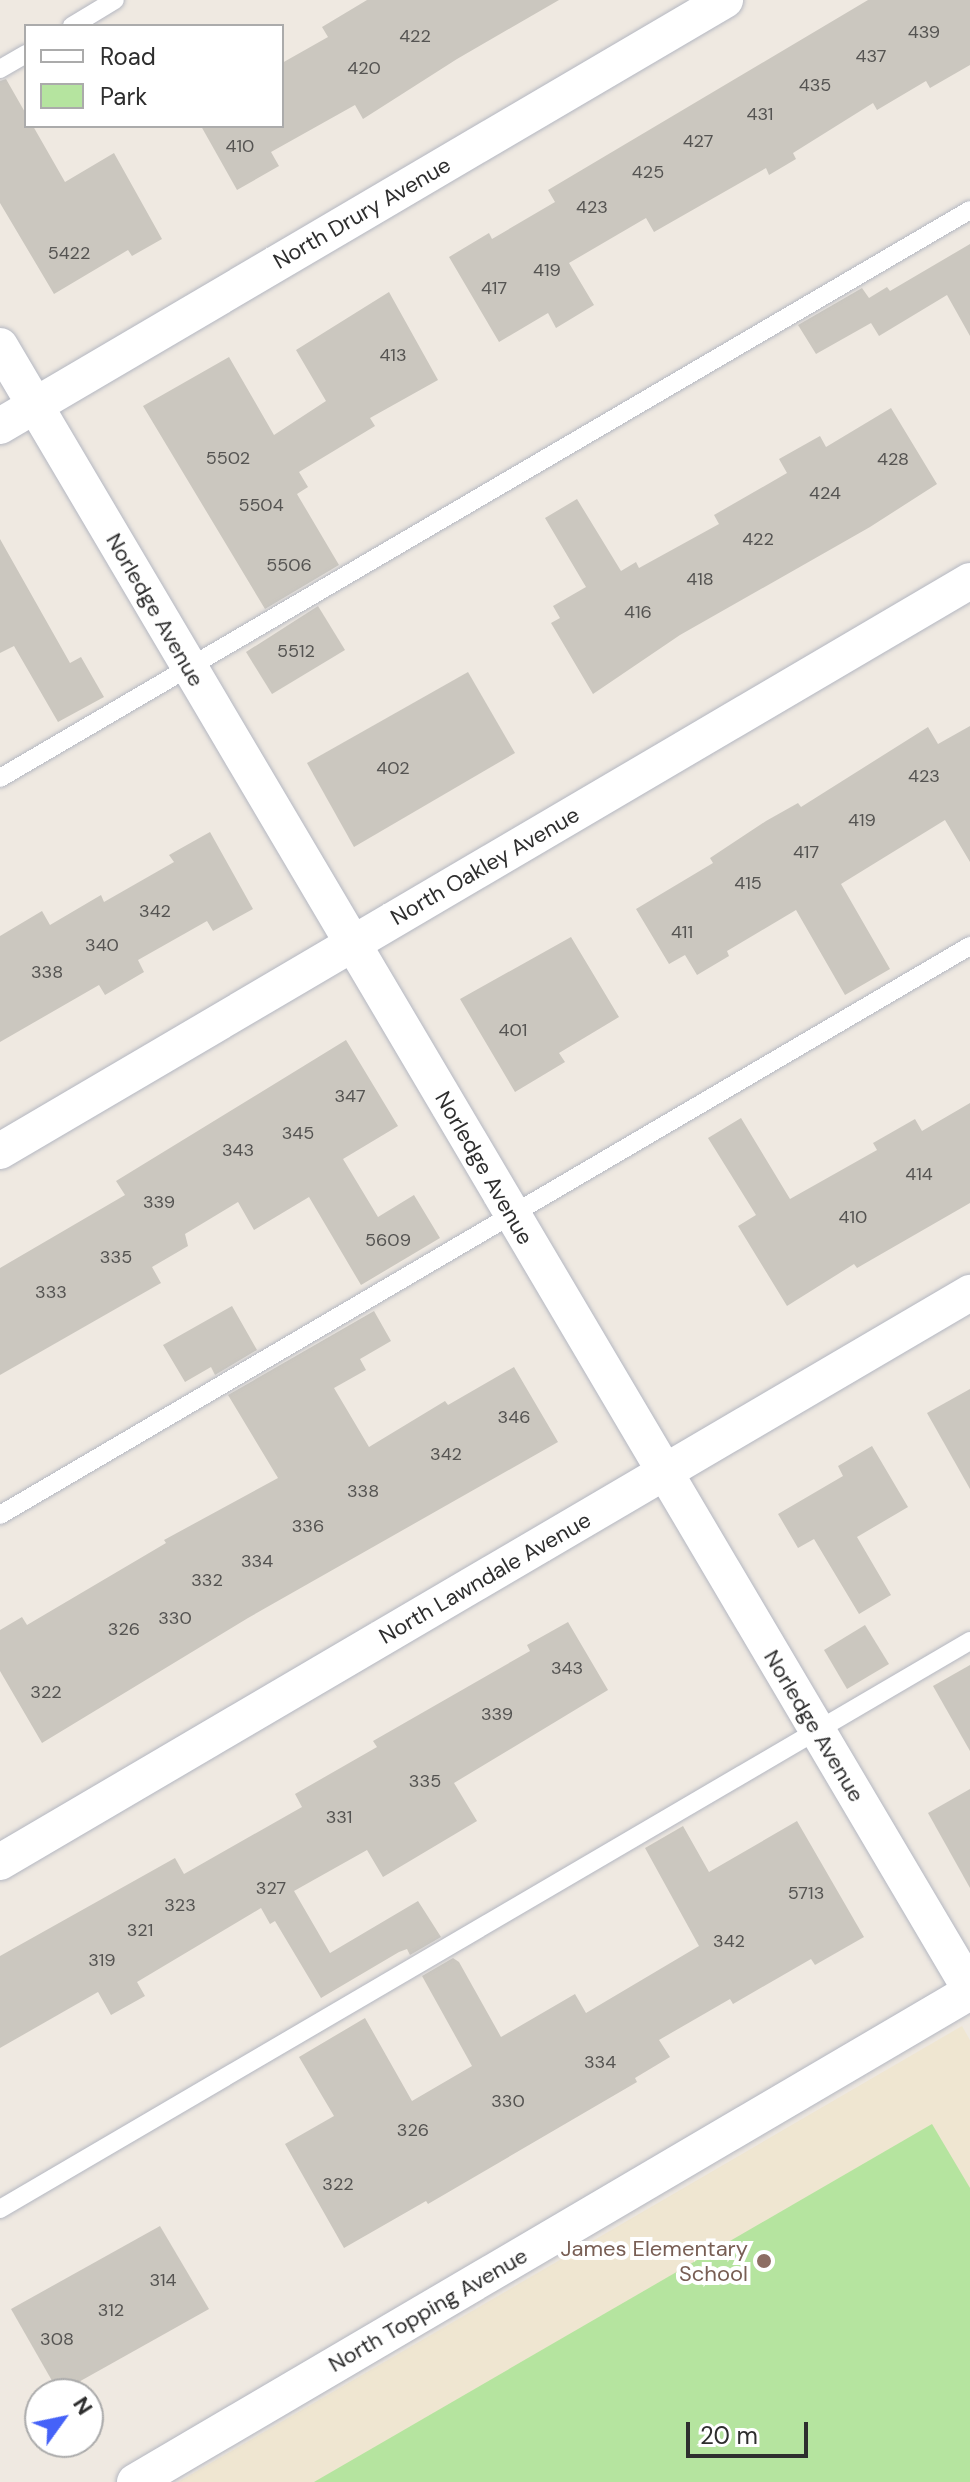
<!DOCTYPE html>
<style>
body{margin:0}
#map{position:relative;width:970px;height:2482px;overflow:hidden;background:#efe9e1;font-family:"DM Sans",sans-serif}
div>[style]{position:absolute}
.education>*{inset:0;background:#efe6d1}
.green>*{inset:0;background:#b5e49f}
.building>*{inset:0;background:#cbc7bf}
.roads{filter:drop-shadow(0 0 2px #b4b7c1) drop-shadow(0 0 2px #b4b7c1)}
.service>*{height:18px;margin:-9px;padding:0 9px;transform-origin:9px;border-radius:9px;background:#fff}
.minor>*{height:36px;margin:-18px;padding:0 18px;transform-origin:18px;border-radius:18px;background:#fff}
.dots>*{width:22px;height:22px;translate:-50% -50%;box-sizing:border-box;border:4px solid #fff;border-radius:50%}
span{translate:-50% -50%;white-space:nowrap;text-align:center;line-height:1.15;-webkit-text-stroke:8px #fff;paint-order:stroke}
.number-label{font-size:18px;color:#555452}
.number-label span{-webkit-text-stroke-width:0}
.street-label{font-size:22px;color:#2e2e2e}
.education-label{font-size:22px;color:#785e54}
.right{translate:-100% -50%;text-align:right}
.legend{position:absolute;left:24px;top:24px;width:260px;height:104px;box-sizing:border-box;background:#fff;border:2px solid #ababab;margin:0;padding:10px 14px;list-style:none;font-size:24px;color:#2e2e2e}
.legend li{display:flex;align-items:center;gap:16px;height:40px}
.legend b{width:40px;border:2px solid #ababab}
.north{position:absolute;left:24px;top:2378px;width:80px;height:80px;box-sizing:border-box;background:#fff;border:2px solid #ababab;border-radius:50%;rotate:57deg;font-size:22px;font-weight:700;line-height:32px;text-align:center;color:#2e2e2e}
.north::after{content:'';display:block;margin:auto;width:28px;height:36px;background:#4562f8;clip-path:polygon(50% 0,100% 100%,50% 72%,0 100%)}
.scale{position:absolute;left:686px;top:2422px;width:122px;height:36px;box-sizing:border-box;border:4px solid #2e2e2e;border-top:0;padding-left:10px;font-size:24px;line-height:28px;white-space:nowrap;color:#2e2e2e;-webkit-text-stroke:6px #fff;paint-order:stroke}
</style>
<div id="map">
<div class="education">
<div style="clip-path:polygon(962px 2026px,970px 2040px,970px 2482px,178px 2482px)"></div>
</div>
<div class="green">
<div style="clip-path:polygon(932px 2124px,970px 2188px,970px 2482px,314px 2482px)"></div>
</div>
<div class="building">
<div style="clip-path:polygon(367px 0,559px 0,457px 59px,363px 119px,355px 105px,271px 152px,279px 166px,237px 190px,201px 126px,282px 126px,282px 63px,328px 37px,322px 27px)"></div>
<div style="clip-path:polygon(868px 0,970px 0,970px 65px,930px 88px,926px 81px,877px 110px,873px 103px,793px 153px,796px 159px,769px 175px,766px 168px,654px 232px,646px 218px,569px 263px,594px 305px,556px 328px,548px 313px,499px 342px,449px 257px,489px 233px,492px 239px,555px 202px,548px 190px)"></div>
<div style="clip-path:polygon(6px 79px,26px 114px,26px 126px,33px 126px,65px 182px,114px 153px,162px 239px,132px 256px,128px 250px,54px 294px,0 203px,0 81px)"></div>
<div style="clip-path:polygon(970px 244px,970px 336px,947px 295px,879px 336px,871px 323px,816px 354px,798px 325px,862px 288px,869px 298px,887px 287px,890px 291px)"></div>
<div style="clip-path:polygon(389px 292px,438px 380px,370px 418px,375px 426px,299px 472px,308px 487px,297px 494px,339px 565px,265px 609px,143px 406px,229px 357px,274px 435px,326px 401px,296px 350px)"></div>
<div style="clip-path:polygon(891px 408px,937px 484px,870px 527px,680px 635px,593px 694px,551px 623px,560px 618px,553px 606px,586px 587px,545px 518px,577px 499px,621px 571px,636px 562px,639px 568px,719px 524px,714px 515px,787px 473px,779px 459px,820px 436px,826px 447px)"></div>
<div style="clip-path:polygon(0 539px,70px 663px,81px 657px,104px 697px,58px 722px,14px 646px,0 653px)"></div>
<div style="clip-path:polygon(318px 606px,345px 650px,272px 694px,246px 652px)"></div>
<div style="clip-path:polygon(468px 672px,515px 753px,354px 847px,307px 763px)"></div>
<div style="clip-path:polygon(970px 726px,970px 862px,945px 820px,841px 884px,890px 969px,845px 995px,796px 910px,727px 951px,729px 956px,697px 975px,685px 955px,669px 964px,636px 909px,713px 863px,710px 858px,766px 821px,798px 803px,801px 807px,928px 727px,938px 744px)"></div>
<div style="clip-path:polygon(210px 832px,253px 909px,213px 931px,207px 921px,138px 960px,144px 972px,105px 995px,99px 985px,0 1042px,0 936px,42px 911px,50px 925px,101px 895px,104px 902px,174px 862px,169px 855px)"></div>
<div style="clip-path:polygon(571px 937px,619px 1017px,559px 1053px,565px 1062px,515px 1092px,460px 999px)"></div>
<div style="clip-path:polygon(346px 1040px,398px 1126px,343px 1159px,378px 1217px,414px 1195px,440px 1238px,361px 1285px,309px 1197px,254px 1230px,238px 1202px,185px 1234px,188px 1246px,152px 1267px,161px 1283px,0 1375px,0 1268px,125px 1195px,116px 1181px)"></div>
<div style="clip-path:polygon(970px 1103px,970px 1203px,857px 1268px,854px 1264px,787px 1306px,738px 1226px,756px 1215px,708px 1138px,741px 1118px,790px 1199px,877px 1150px,873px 1143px,915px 1119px,922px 1131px)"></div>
<div style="clip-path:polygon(232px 1306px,257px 1350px,215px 1375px,211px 1367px,185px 1382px,163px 1345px)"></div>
<div style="clip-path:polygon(374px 1311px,391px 1341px,360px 1359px,366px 1370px,334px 1388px,369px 1447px,445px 1401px,448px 1405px,514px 1367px,558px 1442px,248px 1618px,42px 1743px,0 1671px,0 1630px,22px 1617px,27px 1625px,166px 1543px,164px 1540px,278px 1478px,228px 1395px)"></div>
<div style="clip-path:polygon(970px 1389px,970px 1489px,927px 1413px)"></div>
<div style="clip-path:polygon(872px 1446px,908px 1507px,857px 1537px,891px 1595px,859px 1614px,814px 1539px,798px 1548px,778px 1514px,843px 1476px,838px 1466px)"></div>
<div style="clip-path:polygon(568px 1622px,608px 1690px,454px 1783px,477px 1821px,383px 1877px,367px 1850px,294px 1891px,330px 1953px,418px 1901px,441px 1937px,410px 1955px,407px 1949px,399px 1952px,321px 1998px,275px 1921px,270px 1924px,261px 1908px,137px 1982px,145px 1996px,111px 2015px,98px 1992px,0 2048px,0 1956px,175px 1858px,184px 1874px,302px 1807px,295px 1794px,377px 1747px,373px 1741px,530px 1651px,527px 1645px)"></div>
<div style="clip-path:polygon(865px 1625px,889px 1664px,847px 1689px,824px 1650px)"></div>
<div style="clip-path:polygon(970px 1665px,970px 1751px,933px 1686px)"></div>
<div style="clip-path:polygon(970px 1789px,970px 1888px,928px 1813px)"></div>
<div style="clip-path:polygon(797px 1821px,864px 1937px,815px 1965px,811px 1959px,733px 2004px,730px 1999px,659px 2040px,670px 2057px,635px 2078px,637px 2082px,428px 2204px,426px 2201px,344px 2248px,285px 2144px,334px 2116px,299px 2057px,365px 2018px,412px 2101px,472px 2066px,422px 1976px,453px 1958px,459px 1962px,501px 2037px,575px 1994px,586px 2013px,699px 1946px,645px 1848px,683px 1826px,709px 1872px)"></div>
<div style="clip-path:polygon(160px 2226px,209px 2309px,59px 2393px,11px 2309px)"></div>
</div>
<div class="roads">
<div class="service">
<div style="left:72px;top:26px;width:50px;rotate:-31.2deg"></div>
<div style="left:0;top:69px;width:30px;rotate:-30deg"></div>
<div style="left:0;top:778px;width:1124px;rotate:-30.35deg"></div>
<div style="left:0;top:1515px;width:1125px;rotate:-30.4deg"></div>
<div style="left:0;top:2209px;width:1124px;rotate:-30.35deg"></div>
</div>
<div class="minor">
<div style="left:0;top:346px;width:1908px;rotate:59.44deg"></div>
<div style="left:0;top:426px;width:841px;rotate:-30.44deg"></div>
<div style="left:0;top:1151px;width:1125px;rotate:-30.44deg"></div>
<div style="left:0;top:1862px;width:1125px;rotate:-30.4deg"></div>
<div style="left:135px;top:2482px;width:968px;rotate:-30.41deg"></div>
</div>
</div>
<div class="dots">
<div style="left:764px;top:2261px;background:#8d6e63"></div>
</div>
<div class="number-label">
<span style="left:924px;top:32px">439</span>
<span style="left:415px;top:36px">422</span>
<span style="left:871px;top:56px">437</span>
<span style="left:364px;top:68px">420</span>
<span style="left:815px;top:85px">435</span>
<span style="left:760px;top:114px">431</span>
<span style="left:698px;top:141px">427</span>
<span style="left:240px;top:146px">410</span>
<span style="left:648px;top:172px">425</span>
<span style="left:592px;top:207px">423</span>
<span style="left:69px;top:253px">5422</span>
<span style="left:547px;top:270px">419</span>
<span style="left:494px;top:288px">417</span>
<span style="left:393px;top:355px">413</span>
<span style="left:228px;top:458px">5502</span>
<span style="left:893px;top:459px">428</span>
<span style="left:825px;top:493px">424</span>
<span style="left:261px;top:505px">5504</span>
<span style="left:758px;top:539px">422</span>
<span style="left:289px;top:565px">5506</span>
<span style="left:700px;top:579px">418</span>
<span style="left:638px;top:612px">416</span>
<span style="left:296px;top:651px">5512</span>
<span style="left:393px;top:768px">402</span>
<span style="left:924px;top:776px">423</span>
<span style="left:862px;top:820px">419</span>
<span style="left:806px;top:852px">417</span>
<span style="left:748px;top:883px">415</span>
<span style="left:155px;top:911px">342</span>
<span style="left:682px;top:932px">411</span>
<span style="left:102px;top:945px">340</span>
<span style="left:47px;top:972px">338</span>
<span style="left:513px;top:1030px">401</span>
<span style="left:350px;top:1096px">347</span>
<span style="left:298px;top:1133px">345</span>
<span style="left:238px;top:1150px">343</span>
<span style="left:919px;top:1174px">414</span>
<span style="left:159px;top:1202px">339</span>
<span style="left:853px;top:1217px">410</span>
<span style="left:388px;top:1240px">5609</span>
<span style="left:116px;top:1257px">335</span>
<span style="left:51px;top:1292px">333</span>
<span style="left:514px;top:1417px">346</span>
<span style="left:446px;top:1454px">342</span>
<span style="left:363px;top:1491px">338</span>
<span style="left:308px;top:1526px">336</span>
<span style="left:257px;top:1561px">334</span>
<span style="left:207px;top:1580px">332</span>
<span style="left:175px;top:1618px">330</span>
<span style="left:124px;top:1629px">326</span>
<span style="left:567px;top:1668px">343</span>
<span style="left:46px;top:1692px">322</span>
<span style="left:497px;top:1714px">339</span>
<span style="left:425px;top:1781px">335</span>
<span style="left:339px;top:1817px">331</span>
<span style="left:271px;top:1888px">327</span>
<span style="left:806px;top:1893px">5713</span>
<span style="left:180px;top:1905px">323</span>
<span style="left:140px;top:1930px">321</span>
<span style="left:729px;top:1941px">342</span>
<span style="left:102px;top:1960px">319</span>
<span style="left:600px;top:2062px">334</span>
<span style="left:508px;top:2101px">330</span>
<span style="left:413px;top:2130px">326</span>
<span style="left:338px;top:2184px">322</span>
<span style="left:163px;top:2280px">314</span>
<span style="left:111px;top:2310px">312</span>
<span style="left:57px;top:2339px">308</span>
</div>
<div class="street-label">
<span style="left:362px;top:213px;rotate:-30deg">North Drury Avenue</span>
<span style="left:155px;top:610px;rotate:60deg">Norledge Avenue</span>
<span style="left:485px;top:866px;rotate:-30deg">North Oakley Avenue</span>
<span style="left:484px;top:1168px;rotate:60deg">Norledge Avenue</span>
<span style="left:485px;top:1578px;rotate:-30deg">North Lawndale Avenue</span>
<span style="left:814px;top:1726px;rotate:59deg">Norledge Avenue</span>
<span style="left:428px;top:2310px;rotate:-30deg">North Topping Avenue</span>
</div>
<div class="education-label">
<span class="right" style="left:748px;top:2261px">James Elementary<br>School</span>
</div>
<ul class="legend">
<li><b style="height:10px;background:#fff"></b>Road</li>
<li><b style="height:22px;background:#b5e49f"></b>Park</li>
</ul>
<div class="north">N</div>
<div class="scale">20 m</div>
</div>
